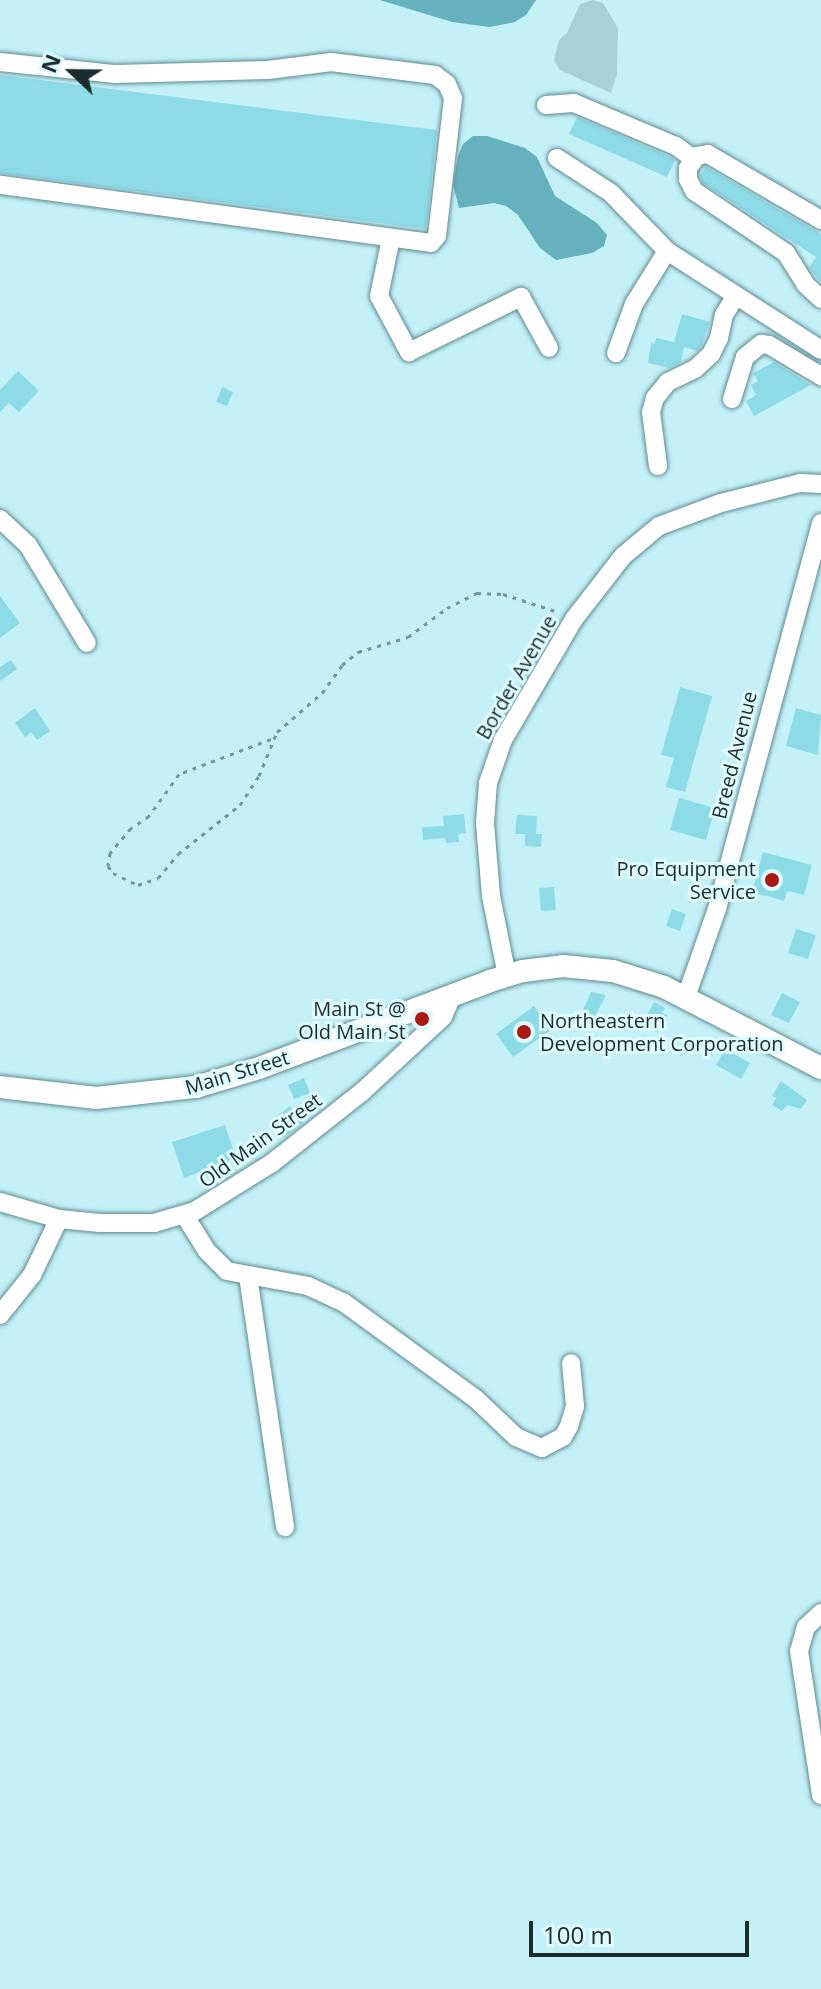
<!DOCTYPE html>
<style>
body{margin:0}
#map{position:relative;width:821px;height:1989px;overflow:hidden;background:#c4f1f8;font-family:"Open Sans",sans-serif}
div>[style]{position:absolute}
.green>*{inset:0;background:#a5d1d8}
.water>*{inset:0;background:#65b1bd}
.building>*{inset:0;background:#8edbe8}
.path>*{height:3px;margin-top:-1.5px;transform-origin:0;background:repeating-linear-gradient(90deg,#75969b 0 4px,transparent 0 10px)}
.roads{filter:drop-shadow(0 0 2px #608a91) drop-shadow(0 0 2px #608a91)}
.minor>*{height:18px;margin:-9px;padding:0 9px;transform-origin:9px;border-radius:9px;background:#fff}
.major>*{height:22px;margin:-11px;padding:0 11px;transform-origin:11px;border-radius:11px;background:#fff}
.dots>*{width:22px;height:22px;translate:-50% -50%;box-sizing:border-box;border:4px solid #e0fbff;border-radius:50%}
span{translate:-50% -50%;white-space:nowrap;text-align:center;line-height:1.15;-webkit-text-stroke:6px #e0fbff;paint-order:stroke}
.street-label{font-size:20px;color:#1a2c2e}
.poi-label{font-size:20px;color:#1a2c2e}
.right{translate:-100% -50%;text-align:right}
.left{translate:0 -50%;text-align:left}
.north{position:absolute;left:32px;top:32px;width:80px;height:80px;-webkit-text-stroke:6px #e0fbff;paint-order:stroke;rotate:292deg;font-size:22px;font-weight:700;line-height:32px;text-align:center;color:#1a2c2e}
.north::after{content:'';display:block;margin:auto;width:28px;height:36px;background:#1a2c2e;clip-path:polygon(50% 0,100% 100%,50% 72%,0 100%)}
.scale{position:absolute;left:529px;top:1921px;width:220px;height:36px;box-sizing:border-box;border:4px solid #1a2c2e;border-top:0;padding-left:10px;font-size:24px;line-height:28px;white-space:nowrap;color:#1a2c2e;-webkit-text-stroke:6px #e0fbff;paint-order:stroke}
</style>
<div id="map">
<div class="green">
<div style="clip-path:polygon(593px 0,603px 3px,618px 28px,617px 74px,611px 93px,560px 70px,554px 61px,559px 40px,567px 33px,580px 4px)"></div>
</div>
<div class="water">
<div style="clip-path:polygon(380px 0,536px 0,526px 15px,515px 22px,490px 27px,452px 22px)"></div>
<div style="clip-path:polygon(473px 136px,487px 136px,525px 148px,537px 157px,555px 196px,597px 223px,607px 235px,604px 246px,592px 253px,556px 260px,540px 248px,518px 215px,506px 206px,494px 203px,459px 208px,453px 185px,458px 156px,463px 144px)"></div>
</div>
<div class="building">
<div style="clip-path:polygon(0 75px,437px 130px,426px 229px,0 173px)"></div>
<div style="clip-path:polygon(577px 117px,670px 157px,675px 160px,667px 177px,569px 134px)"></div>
<div style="clip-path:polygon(706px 167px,821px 234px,821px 282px,809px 268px,816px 257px,703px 183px,700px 176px)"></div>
<div style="clip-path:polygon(682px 314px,710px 322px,701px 347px,697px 351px,684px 347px,681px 362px,669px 368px,648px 363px,651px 343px,655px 344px,656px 338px,674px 342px)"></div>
<div style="clip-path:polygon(774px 362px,811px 385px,754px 416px,746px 401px,756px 395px,751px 385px,758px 381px,753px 373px)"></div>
<div style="clip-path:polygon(18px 371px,39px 391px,19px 412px,9px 403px,0 412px,0 390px)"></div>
<div style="clip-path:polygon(222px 387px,233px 392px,227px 406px,216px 402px)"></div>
<div style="clip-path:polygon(0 596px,20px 623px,0 638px)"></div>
<div style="clip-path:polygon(11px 660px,17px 669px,0 681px,0 667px)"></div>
<div style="clip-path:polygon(680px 687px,712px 696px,685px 792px,666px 787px,674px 758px,661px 755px)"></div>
<div style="clip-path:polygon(35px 708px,50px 731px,37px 740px,31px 732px,25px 737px,15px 723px)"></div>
<div style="clip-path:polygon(796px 708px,821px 715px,818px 755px,786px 746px)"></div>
<div style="clip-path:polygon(679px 798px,715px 808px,706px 840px,670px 830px)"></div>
<div style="clip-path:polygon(464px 814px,466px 833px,458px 834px,459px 842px,446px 843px,445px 838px,423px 840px,422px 827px,444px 826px,443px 816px)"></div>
<div style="clip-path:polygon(517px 815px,537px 816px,536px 834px,542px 834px,541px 847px,525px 846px,525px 834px,515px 834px)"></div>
<div style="clip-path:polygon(763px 852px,812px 865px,804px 895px,787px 891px,784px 901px,752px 892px)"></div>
<div style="clip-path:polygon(554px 887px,556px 910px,541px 911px,539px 888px)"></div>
<div style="clip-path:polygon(672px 909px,686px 914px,680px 931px,666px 926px)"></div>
<div style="clip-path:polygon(796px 929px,816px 935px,808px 959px,788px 953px)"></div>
<div style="clip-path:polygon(591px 992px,606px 995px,590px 1026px,579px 1020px)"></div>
<div style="clip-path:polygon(782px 993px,800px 1002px,789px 1023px,771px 1015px)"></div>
<div style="clip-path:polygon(654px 1002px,665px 1008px,662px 1013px,667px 1015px,658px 1033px,642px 1024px)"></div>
<div style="clip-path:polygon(534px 1006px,551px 1030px,513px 1057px,496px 1034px)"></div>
<div style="clip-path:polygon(725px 1049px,750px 1063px,741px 1079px,716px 1065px)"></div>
<div style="clip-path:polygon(304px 1078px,310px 1093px,294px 1099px,288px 1085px)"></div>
<div style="clip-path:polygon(781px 1081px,807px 1100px,801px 1109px,787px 1105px,782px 1111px,772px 1105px,776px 1098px,772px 1096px)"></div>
<div style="clip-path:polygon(290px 1106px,303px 1123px,283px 1138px,271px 1121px)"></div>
<div style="clip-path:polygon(225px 1125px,236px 1158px,184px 1178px,172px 1142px)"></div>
</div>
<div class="path">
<div style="left:271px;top:739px;width:98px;rotate:159.2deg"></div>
<div style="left:179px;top:774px;width:52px;rotate:125.5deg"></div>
<div style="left:149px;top:816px;width:22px;rotate:146deg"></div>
<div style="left:131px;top:828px;width:33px;rotate:130deg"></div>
<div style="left:110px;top:853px;width:13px;rotate:99deg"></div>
<div style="left:108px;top:866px;width:9px;rotate:54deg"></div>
<div style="left:113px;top:873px;width:28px;rotate:26deg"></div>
<div style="left:138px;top:885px;width:21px;rotate:-19deg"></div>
<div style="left:158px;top:878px;width:31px;rotate:-50deg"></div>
<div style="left:178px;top:854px;width:79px;rotate:-38.3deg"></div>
<div style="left:240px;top:805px;width:35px;rotate:-57deg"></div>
<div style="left:259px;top:776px;width:48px;rotate:-67.8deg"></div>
<div style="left:277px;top:732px;width:60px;rotate:-40.9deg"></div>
<div style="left:322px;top:693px;width:34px;rotate:-54deg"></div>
<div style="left:342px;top:665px;width:21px;rotate:-39deg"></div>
<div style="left:358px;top:652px;width:52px;rotate:-16.7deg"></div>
<div style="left:408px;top:637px;width:49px;rotate:-36.6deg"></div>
<div style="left:447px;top:608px;width:34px;rotate:-27deg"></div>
<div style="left:477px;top:593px;width:26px;rotate:2deg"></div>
<div style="left:503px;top:594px;width:58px;rotate:18.1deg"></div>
</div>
<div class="roads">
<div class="minor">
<div style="left:0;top:62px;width:116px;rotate:6deg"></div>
<div style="left:115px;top:74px;width:153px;rotate:-1.5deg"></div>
<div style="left:268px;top:70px;width:64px;rotate:-7.2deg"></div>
<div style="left:331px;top:62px;width:105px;rotate:7.1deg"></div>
<div style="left:435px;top:75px;width:15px;rotate:37deg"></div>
<div style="left:447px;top:84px;width:15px;rotate:67deg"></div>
<div style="left:453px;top:98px;width:139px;rotate:96.6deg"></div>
<div style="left:437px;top:236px;width:9px;rotate:131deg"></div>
<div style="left:431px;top:243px;width:435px;rotate:-172.3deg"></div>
<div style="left:546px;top:105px;width:28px;rotate:-4deg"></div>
<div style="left:574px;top:103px;width:111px;rotate:22.9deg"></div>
<div style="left:676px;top:146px;width:22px;rotate:36deg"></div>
<div style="left:557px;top:158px;width:64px;rotate:32.9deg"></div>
<div style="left:611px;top:193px;width:81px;rotate:46deg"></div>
<div style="left:667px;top:251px;width:183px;rotate:32.7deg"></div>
<div style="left:821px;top:220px;width:131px;rotate:-149.7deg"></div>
<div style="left:708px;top:154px;width:11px;rotate:170deg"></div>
<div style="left:697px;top:156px;width:15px;rotate:127deg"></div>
<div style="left:688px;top:168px;width:11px;rotate:90deg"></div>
<div style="left:688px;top:179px;width:13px;rotate:63deg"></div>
<div style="left:694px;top:191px;width:111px;rotate:34deg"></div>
<div style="left:786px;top:253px;width:36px;rotate:58deg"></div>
<div style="left:805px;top:284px;width:22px;rotate:43deg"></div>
<div style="left:391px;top:238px;width:59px;rotate:101.7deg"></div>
<div style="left:379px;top:296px;width:64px;rotate:61.8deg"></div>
<div style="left:409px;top:352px;width:125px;rotate:-26.2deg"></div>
<div style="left:521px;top:297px;width:58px;rotate:61.2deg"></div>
<div style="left:616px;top:353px;width:52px;rotate:-69.8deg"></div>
<div style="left:634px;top:304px;width:62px;rotate:-58.1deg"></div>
<div style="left:732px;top:399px;width:44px;rotate:-72.8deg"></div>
<div style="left:745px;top:357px;width:21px;rotate:-39deg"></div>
<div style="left:761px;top:344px;width:8px;rotate:7deg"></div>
<div style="left:769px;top:345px;width:61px;rotate:30.8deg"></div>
<div style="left:658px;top:466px;width:54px;rotate:-97.4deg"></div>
<div style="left:651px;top:412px;width:15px;rotate:-74deg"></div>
<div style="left:655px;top:398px;width:21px;rotate:-51deg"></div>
<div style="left:668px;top:382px;width:30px;rotate:-26deg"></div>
<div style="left:695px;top:369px;width:22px;rotate:-43deg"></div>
<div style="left:711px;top:354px;width:18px;rotate:-63deg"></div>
<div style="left:719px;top:338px;width:24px;rotate:-78deg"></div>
<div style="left:724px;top:315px;width:21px;rotate:-59deg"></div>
<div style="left:0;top:519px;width:38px;rotate:43deg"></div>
<div style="left:28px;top:545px;width:114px;rotate:59deg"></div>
<div style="left:507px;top:976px;width:82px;rotate:-101.3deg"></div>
<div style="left:491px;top:896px;width:73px;rotate:-94.7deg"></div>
<div style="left:485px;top:823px;width:40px;rotate:-85.7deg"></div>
<div style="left:488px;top:783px;width:46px;rotate:-70.8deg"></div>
<div style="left:503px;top:740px;width:140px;rotate:-59.6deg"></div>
<div style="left:574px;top:619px;width:80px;rotate:-52.1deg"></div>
<div style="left:623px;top:556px;width:47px;rotate:-39.8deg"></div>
<div style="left:659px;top:526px;width:66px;rotate:-20.4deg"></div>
<div style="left:721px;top:503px;width:81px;rotate:-14.2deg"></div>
<div style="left:800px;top:483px;width:21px;rotate:3deg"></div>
<div style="left:686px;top:997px;width:93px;rotate:-70.6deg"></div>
<div style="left:717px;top:909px;width:400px;rotate:-74.9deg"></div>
<div style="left:0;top:1202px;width:61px;rotate:16.1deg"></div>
<div style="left:59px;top:1219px;width:41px;rotate:5.6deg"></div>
<div style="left:100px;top:1223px;width:54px"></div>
<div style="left:154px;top:1223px;width:43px;rotate:-16.3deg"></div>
<div style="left:195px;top:1211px;width:91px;rotate:-31.9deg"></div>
<div style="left:272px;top:1163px;width:115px;rotate:-38.3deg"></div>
<div style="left:362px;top:1092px;width:110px;rotate:-42.8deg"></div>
<div style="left:443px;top:1017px;width:25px;rotate:-67deg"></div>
<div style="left:185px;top:1216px;width:41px;rotate:57.8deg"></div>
<div style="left:207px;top:1251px;width:28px;rotate:45deg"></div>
<div style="left:227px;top:1271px;width:82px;rotate:10.5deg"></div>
<div style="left:308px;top:1286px;width:38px;rotate:25deg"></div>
<div style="left:343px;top:1302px;width:165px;rotate:36.1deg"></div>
<div style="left:476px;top:1399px;width:55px;rotate:43.5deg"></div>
<div style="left:516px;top:1437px;width:28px;rotate:23deg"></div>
<div style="left:542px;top:1448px;width:24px;rotate:-28deg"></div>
<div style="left:563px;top:1437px;width:13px;rotate:-61deg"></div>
<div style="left:569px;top:1426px;width:21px;rotate:-73deg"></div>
<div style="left:575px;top:1406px;width:43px;rotate:-95.3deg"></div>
<div style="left:248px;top:1276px;width:254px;rotate:81.6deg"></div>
<div style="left:0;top:1315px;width:51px;rotate:-51.3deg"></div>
<div style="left:32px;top:1275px;width:62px;rotate:-64.3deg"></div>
<div style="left:821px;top:1613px;width:21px;rotate:137deg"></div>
<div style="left:806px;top:1627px;width:25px;rotate:106deg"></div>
<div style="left:799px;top:1651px;width:146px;rotate:81.3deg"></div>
</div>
<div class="major">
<div style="left:0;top:1087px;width:97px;rotate:6.5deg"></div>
<div style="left:96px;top:1098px;width:101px;rotate:-6.3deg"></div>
<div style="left:196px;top:1087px;width:66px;rotate:-16.8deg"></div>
<div style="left:259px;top:1068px;width:247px;rotate:-20.6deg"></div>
<div style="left:490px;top:981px;width:34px;rotate:-17deg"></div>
<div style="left:523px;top:971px;width:40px;rotate:-7.1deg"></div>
<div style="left:563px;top:966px;width:50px;rotate:5.7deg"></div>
<div style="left:613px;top:971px;width:53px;rotate:17.4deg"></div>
<div style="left:664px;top:987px;width:177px;rotate:27.3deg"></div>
</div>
</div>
<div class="dots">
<div style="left:772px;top:880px;background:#ab1913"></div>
<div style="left:422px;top:1019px;background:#ab1913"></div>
<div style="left:524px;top:1032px;background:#ab1913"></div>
</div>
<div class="street-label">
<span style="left:516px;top:677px;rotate:-60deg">Border Avenue</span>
<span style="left:734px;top:755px;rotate:-76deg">Breed Avenue</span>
<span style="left:237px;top:1072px;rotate:-17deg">Main Street</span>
<span style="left:260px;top:1140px;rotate:-36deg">Old Main Street</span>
</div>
<div class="poi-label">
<span class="right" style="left:756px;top:880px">Pro Equipment<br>Service</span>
<span class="right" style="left:406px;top:1020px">Main St @<br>Old Main St</span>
<span class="left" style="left:540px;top:1032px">Northeastern<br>Development Corporation</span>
</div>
<div class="north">N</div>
<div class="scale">100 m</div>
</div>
